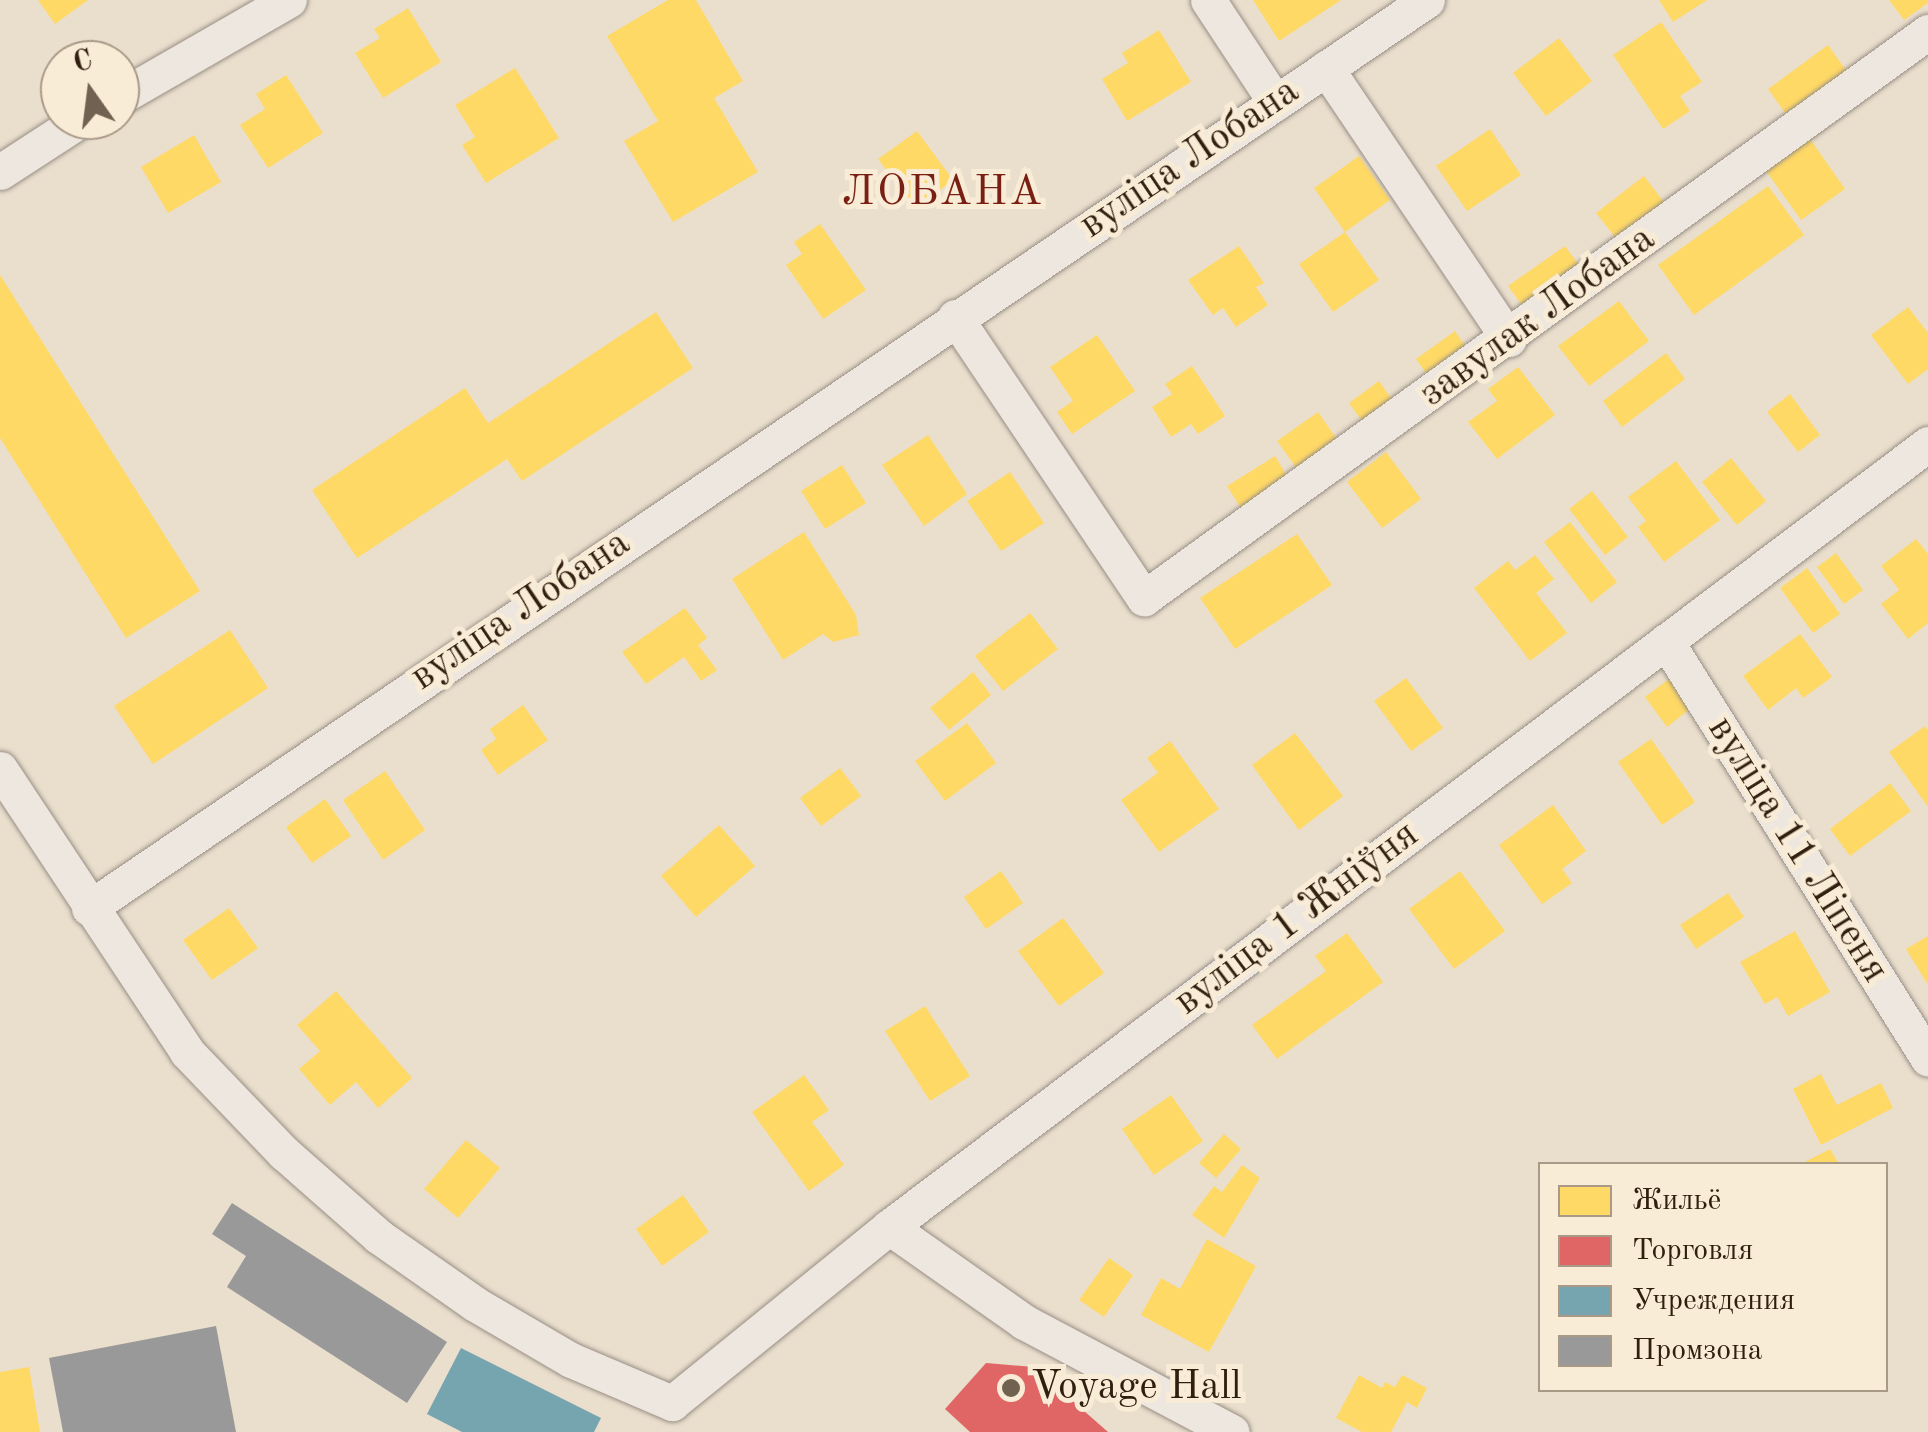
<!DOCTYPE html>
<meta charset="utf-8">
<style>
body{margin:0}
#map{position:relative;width:1928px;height:1432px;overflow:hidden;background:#eadecd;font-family:"Old Standard TT",serif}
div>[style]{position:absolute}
.homes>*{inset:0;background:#ffd966}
.shops>*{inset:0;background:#e06666}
.public>*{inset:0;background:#76a5af}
.industry>*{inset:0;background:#999}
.roads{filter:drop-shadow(0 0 2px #988f84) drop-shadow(0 0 2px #988f84)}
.minor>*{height:35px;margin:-17.5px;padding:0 17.5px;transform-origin:17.5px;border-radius:17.5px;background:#ede7df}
.dots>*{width:28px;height:28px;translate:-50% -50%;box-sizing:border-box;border:5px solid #f9ecd7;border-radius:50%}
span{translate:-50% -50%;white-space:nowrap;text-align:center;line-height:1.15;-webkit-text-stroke:10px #f9ecd7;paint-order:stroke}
.street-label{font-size:40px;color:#301e0e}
.poi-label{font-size:40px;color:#301e0e}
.left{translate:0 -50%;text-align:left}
.neighbourhood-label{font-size:42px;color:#7a1f14;letter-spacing:2.5px}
.legend{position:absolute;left:1538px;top:1162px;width:350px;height:230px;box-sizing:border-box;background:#f9ecd7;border:2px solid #a99a87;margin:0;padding:12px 18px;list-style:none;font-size:30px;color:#301e0e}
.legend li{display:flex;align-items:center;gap:20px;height:50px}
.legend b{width:50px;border:2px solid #a99a87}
.north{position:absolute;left:40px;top:40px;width:100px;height:100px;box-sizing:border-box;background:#f9ecd7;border:2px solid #a99a87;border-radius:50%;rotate:346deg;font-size:28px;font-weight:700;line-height:40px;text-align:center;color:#301e0e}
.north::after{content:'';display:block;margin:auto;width:35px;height:45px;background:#716151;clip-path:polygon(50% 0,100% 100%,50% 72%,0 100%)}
</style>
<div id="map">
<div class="homes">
<div style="clip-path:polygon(38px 0,88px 0,55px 24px)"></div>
<div style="clip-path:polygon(668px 0,696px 0,743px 81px,714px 98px,758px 172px,673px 222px,624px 141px,658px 121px,607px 36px)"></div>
<div style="clip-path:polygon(1253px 0,1341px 0,1279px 41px)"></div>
<div style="clip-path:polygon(1659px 0,1707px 0,1673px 22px)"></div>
<div style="clip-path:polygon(1889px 0,1928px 0,1928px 3px,1904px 20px)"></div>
<div style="clip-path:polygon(408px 8px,441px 62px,383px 98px,355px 53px,380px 38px,374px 29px)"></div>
<div style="clip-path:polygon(1661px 22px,1702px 82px,1680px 96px,1690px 111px,1663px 129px,1613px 55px)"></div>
<div style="clip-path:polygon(1159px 30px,1191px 82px,1127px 121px,1102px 79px,1128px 63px,1122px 53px)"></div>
<div style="clip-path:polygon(1559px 38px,1592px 81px,1546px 116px,1513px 73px)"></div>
<div style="clip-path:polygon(1828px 45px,1848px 73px,1788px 117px,1768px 89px)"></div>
<div style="clip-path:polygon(515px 68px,559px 138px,486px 183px,462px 145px,475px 137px,455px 105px)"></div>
<div style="clip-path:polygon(286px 75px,323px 133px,268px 168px,240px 125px,265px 109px,256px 94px)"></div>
<div style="clip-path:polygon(1490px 129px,1521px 175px,1467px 211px,1436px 166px)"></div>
<div style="clip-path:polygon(917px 131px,953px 180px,915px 209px,878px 159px)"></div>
<div style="clip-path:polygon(194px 135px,221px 182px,168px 213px,141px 167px)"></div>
<div style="clip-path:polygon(1808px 136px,1845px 189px,1801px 220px,1764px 168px)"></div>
<div style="clip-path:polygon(1359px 156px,1390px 200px,1345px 232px,1314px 188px)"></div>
<div style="clip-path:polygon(1644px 176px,1667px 206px,1619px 242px,1596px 213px)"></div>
<div style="clip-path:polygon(1768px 186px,1804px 235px,1694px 315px,1658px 265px)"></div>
<div style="clip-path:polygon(820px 224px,866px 290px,823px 319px,786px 265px,802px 254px,794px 242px)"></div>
<div style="clip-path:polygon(1345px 232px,1379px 280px,1333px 312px,1299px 264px)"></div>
<div style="clip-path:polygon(1239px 246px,1264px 283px,1256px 287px,1268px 305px,1236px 327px,1223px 308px,1213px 315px,1188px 280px)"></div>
<div style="clip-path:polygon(1565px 246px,1581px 268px,1524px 308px,1508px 286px)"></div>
<div style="clip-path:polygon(0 275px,200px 591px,126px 638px,0 438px)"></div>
<div style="clip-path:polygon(1619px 301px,1649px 341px,1589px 386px,1558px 346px)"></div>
<div style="clip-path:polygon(1908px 307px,1928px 333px,1928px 369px,1908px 384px,1871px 335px)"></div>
<div style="clip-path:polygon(656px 312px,693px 368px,522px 481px,507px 459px,357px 558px,312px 490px,465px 388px,488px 423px)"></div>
<div style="clip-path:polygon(1455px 331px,1472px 356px,1433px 383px,1416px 359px)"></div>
<div style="clip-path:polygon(1097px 335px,1135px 391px,1072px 434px,1057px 412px,1073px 401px,1050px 367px)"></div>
<div style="clip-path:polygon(1666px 353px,1685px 379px,1622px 427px,1603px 401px)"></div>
<div style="clip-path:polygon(1192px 366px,1225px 416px,1198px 434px,1191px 424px,1171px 437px,1152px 407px,1172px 394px,1165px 384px)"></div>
<div style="clip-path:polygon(1518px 367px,1555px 415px,1497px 459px,1468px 422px,1497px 401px,1488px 389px)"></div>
<div style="clip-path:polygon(1379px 381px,1399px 409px,1369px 431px,1349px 403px)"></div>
<div style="clip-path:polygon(1790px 394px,1820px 435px,1798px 452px,1767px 412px)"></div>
<div style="clip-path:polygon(1318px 412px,1341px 445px,1300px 473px,1277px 441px)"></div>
<div style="clip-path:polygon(928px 435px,967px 494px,924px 526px,882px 465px)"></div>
<div style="clip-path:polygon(1386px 452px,1421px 499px,1382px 528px,1347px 482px)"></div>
<div style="clip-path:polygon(1275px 456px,1291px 483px,1244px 513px,1227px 486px)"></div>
<div style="clip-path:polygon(1731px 458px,1766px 501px,1737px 525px,1702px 482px)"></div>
<div style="clip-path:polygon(1676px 461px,1720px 520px,1664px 562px,1638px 527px,1646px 521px,1628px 497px)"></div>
<div style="clip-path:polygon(842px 465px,866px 503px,825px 529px,801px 491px)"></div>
<div style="clip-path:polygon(1010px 472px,1044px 523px,1001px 551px,967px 501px)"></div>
<div style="clip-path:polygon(1592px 491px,1628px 537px,1605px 555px,1569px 509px)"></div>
<div style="clip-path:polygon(1570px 522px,1617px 582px,1591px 603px,1544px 542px)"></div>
<div style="clip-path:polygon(804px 532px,856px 615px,859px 635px,833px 642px,823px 634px,783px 660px,732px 579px)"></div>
<div style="clip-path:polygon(1297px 534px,1332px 585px,1235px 649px,1200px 598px)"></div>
<div style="clip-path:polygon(1916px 539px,1928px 554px,1928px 623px,1908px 639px,1881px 604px,1899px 590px,1881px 566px)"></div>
<div style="clip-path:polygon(1836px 553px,1863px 590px,1844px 604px,1817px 567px)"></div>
<div style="clip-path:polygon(1535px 555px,1554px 579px,1536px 593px,1567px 633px,1530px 661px,1474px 588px,1508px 561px,1515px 570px)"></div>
<div style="clip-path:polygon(1807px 568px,1840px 614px,1813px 633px,1780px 588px)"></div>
<div style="clip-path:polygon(685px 608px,707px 638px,698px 645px,717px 670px,701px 681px,684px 657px,646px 684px,622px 652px)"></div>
<div style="clip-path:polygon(1030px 613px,1058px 649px,1003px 691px,975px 656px)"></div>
<div style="clip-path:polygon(230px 630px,268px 688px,153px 764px,114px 706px)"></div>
<div style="clip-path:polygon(1800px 634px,1832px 677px,1803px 698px,1796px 688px,1768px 710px,1743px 676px)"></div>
<div style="clip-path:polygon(973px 672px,991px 695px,949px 730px,930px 708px)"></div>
<div style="clip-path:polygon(1406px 678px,1443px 728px,1411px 751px,1374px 701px)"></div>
<div style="clip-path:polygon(1669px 679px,1691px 708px,1667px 727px,1645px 697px)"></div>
<div style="clip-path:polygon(523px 705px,548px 740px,498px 775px,481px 750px,496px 739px,490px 729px)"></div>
<div style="clip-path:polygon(967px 723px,996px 763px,945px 801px,915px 761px)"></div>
<div style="clip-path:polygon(1925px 726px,1928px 731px,1928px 807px,1889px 752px)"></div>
<div style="clip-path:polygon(1295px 733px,1343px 796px,1299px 830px,1252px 765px)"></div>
<div style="clip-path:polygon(1651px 739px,1695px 802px,1662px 825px,1618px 762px)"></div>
<div style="clip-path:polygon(1170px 741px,1219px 809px,1159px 852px,1121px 800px,1158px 773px,1147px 758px)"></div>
<div style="clip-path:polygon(840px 768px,861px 796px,821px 826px,800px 798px)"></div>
<div style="clip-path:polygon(385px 771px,425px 830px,383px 860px,343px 800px)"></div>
<div style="clip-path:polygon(1890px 783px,1911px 811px,1850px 856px,1830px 829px)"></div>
<div style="clip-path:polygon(325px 799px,351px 836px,312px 863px,286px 827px)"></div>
<div style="clip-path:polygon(1553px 805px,1586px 851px,1562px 869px,1572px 883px,1542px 904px,1499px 845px)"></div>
<div style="clip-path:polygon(719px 825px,755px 866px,696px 917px,661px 876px)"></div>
<div style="clip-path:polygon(1001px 871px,1023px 903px,986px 929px,964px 897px)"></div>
<div style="clip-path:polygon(1460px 871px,1505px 931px,1454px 969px,1409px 909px)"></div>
<div style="clip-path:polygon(1728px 893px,1744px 917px,1696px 949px,1680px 925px)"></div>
<div style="clip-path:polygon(229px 908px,258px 948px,212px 980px,183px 940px)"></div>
<div style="clip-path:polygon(1063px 918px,1104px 973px,1059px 1006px,1018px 951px)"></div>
<div style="clip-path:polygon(1795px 931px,1830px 992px,1788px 1016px,1777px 997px,1765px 1004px,1740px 962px)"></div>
<div style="clip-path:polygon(1347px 933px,1383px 982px,1277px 1059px,1252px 1025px,1326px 971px,1315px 956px)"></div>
<div style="clip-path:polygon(1928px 936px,1928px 985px,1906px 949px)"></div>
<div style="clip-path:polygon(336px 991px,412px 1078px,378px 1108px,356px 1082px,330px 1105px,299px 1069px,320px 1051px,297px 1025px)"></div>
<div style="clip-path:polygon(925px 1006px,970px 1076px,930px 1101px,885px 1031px)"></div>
<div style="clip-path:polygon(1821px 1074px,1837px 1105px,1881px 1083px,1893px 1108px,1821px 1145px,1793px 1089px)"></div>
<div style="clip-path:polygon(804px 1075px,829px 1110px,812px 1122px,844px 1165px,809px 1191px,752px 1112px)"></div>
<div style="clip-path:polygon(1171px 1095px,1203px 1141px,1154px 1175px,1122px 1129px)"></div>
<div style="clip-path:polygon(1224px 1134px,1241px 1149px,1216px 1178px,1199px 1163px)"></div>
<div style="clip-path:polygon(466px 1140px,500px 1168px,458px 1218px,424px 1189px)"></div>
<div style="clip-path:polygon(1830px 1149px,1839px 1164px,1801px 1164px)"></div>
<div style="clip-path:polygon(1242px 1165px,1260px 1178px,1224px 1238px,1192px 1215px,1214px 1186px,1222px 1192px)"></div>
<div style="clip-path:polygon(683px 1195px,709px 1232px,662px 1266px,636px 1229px)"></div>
<div style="clip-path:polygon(1207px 1239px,1256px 1266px,1209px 1352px,1141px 1315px,1161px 1278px,1180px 1289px)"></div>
<div style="clip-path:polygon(1109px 1258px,1133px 1275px,1104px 1317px,1079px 1300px)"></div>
<div style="clip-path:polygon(29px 1367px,40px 1432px,0 1432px,0 1372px)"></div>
<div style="clip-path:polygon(1359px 1375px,1382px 1388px,1385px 1382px,1395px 1387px,1402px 1375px,1427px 1388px,1417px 1408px,1407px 1402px,1391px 1432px,1362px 1432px,1336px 1418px)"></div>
</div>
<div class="shops">
<div style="clip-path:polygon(986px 1363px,1034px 1367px,1108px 1432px,970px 1432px,945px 1409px)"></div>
</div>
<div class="public">
<div style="clip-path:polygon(461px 1348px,601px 1418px,594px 1432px,462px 1432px,427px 1414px)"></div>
</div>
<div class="industry">
<div style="clip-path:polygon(232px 1203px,447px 1342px,407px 1403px,227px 1287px,246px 1256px,212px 1234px)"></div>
<div style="clip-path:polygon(216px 1326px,236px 1432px,63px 1432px,49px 1358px)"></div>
</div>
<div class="roads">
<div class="minor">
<div style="left:1208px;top:0;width:123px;rotate:56.6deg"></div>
<div style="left:1326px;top:68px;width:327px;rotate:56deg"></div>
<div style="left:120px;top:97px;width:195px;rotate:-29.9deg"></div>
<div style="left:0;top:172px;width:95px;rotate:-33deg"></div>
<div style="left:955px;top:317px;width:339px;rotate:56.1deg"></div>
<div style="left:1144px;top:598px;width:967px;rotate:-35.83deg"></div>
<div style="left:1666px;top:641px;width:493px;rotate:57.9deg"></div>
<div style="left:0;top:769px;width:339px;rotate:56.5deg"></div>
<div style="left:187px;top:1052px;width:140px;rotate:46.2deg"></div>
<div style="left:284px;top:1153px;width:125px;rotate:41.4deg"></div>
<div style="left:378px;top:1236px;width:118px;rotate:35deg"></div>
<div style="left:475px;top:1304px;width:111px;rotate:30.3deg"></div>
<div style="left:571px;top:1360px;width:110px;rotate:23.1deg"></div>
<div style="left:672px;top:1403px;width:279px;rotate:-39deg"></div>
<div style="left:889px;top:1227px;width:1301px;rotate:-37deg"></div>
<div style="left:89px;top:908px;width:1617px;rotate:-34.16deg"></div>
<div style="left:889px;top:1227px;width:165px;rotate:35.1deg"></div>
<div style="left:1024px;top:1322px;width:235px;rotate:27.9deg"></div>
</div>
</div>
<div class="dots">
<div style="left:1011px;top:1388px;background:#716151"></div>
</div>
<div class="street-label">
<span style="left:1190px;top:159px;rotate:-34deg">вуліца Лобана</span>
<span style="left:1538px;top:317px;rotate:-36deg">завулак Лобана</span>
<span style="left:521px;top:611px;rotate:-34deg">вуліца Лобана</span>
<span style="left:1797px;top:850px;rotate:58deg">вуліца 11 Ліпеня</span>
<span style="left:1297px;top:919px;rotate:-37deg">вуліца 1 Жніўня</span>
</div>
<div class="poi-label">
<span class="left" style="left:1031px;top:1388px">Voyage Hall</span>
</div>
<div class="neighbourhood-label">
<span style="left:943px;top:193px">ЛОБАНА</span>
</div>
<ul class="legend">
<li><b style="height:28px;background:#ffd966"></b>Жильё</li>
<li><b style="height:28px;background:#e06666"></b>Торговля</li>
<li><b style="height:28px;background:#76a5af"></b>Учреждения</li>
<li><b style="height:28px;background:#999"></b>Промзона</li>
</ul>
<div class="north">С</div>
</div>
